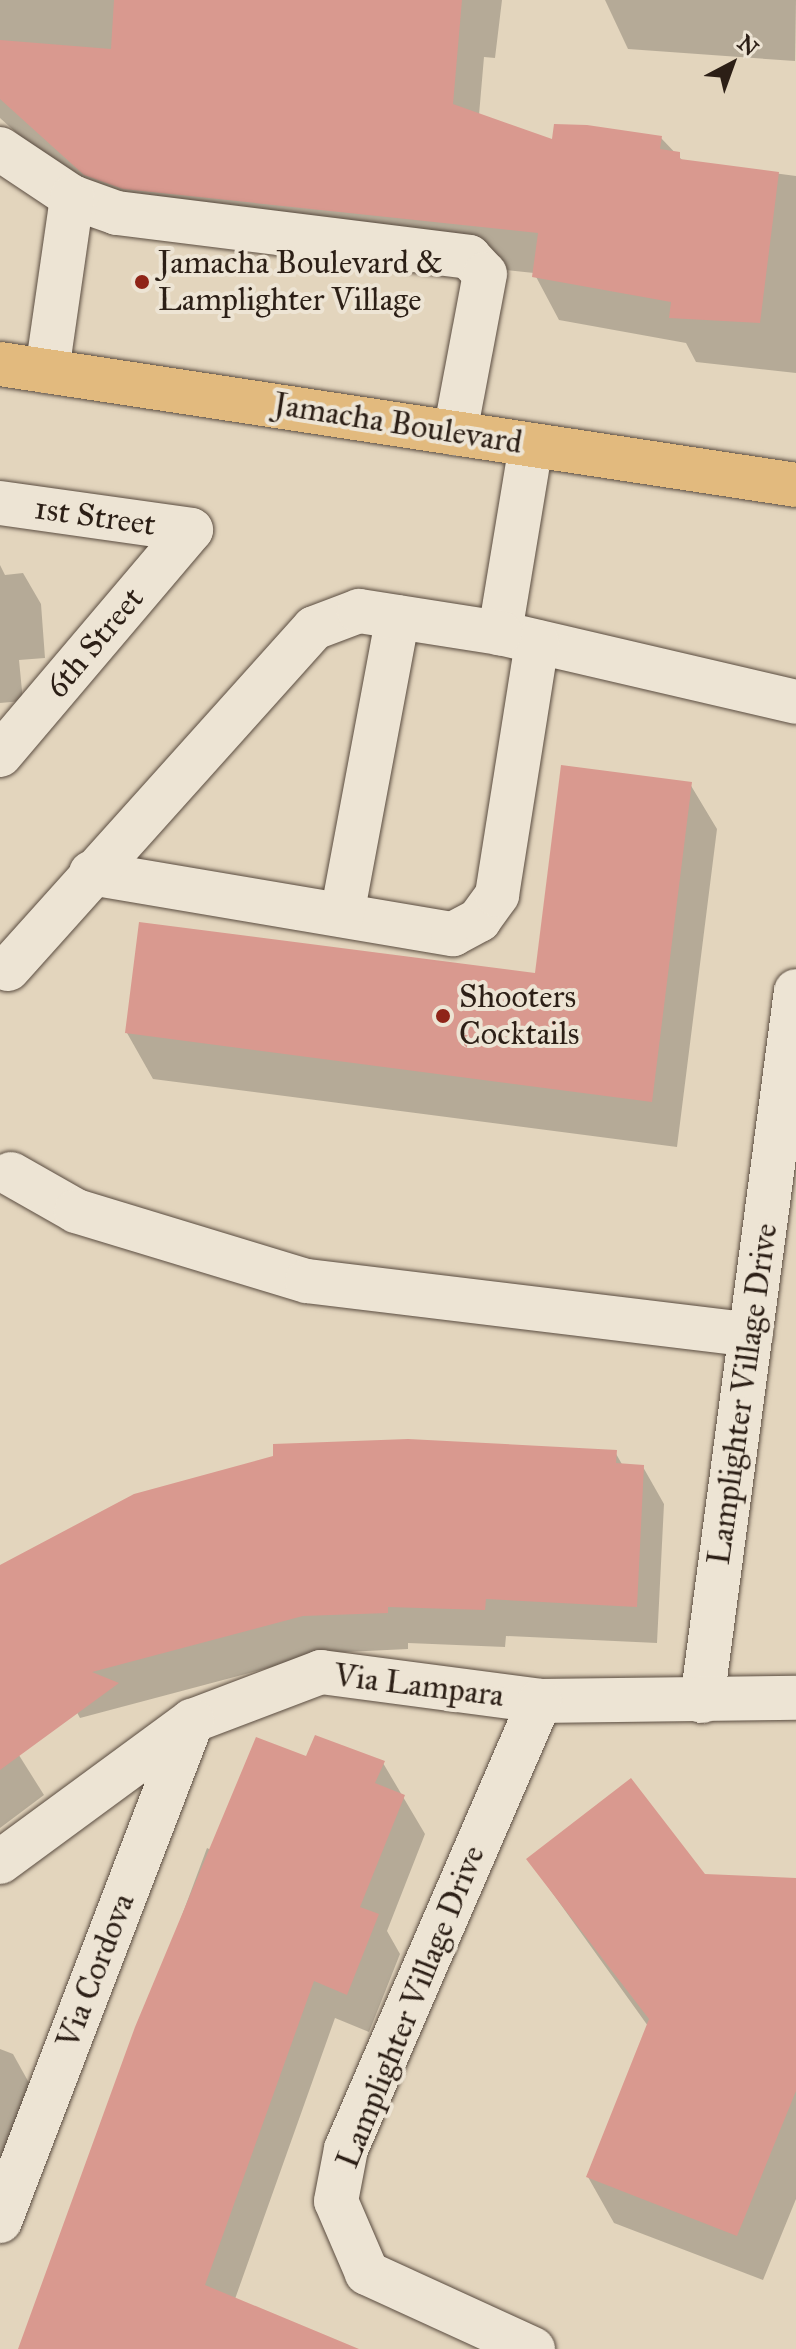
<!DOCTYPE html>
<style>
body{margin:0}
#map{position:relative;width:796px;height:2349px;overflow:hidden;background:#e3d5bd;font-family:"IM FELL Great Primer",serif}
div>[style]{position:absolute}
.shadow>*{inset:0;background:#0003}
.building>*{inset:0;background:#d9998f}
.roads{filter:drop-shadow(0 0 2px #5a4c40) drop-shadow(0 0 2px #5a4c40)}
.minor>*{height:44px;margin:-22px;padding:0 22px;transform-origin:22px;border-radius:22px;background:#ede4d4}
.major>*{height:44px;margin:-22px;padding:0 22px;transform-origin:22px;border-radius:22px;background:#e2ba7e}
.dots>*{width:22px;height:22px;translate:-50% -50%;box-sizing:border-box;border:4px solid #ede4d4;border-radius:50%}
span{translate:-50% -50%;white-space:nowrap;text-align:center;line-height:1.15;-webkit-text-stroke:8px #ede4d4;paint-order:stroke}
.poi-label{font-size:32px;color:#2c1f16}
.left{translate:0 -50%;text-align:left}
.street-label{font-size:32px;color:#2c1f16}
.north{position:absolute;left:692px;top:24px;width:80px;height:80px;-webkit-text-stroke:6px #ede4d4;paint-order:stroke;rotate:41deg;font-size:22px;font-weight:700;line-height:32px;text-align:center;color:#2c1f16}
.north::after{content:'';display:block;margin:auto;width:28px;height:36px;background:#2c1f16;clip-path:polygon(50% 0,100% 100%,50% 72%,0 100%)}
</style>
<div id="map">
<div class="shadow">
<div style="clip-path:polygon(0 0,502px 0,495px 58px,484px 57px,479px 115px,553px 141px,661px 138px,683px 161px,796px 176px,796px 373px,696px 362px,686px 343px,559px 320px,534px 273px,149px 232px,111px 218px,0 118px)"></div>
<div style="clip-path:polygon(605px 0,796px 0,795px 61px,628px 49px)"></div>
<div style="clip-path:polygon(0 565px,5px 575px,23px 573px,41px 604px,45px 658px,19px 660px,23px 701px,0 703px)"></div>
<div style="clip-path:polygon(690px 784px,717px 829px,677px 1147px,153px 1079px,127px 1033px,537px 975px)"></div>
<div style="clip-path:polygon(615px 1452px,623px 1466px,643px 1467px,664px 1504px,657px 1643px,506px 1636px,505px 1647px,408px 1643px,408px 1649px,325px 1653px,80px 1718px,0 1570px)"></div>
<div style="clip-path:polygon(0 1725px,44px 1795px,0 1828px)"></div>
<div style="clip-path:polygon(307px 1759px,383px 1763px,425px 1834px,387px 1931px,400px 1954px,369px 2032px,335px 2018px,235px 2299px,357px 2349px,21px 2349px,207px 1848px,213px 1851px)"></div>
<div style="clip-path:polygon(528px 1859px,796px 1887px,796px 2199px,763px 2280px,614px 2223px,588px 2177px,648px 2026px)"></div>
<div style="clip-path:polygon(0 2049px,13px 2054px,33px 2090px,0 2175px)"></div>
</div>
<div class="building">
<div style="clip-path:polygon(114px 0,462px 0,453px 104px,552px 139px,554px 124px,587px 125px,662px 136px,660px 149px,680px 152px,680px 159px,779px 172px,760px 323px,669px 318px,671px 302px,532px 277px,538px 233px,123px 189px,84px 175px,0 99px,0 40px,111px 49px)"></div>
<div style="clip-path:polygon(561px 765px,692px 782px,652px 1102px,125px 1033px,139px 922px,535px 973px)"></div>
<div style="clip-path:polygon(408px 1439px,617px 1450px,616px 1463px,644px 1465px,637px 1607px,486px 1599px,485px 1610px,388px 1607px,388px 1613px,303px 1616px,92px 1672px,119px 1683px,0 1770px,0 1565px,134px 1494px,273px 1456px,273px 1444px)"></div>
<div style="clip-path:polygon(315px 1735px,385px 1761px,375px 1783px,405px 1795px,360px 1907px,379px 1914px,347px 1995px,314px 1981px,205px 2285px,359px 2349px,18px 2349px,135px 2027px,256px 1737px,306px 1756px)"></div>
<div style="clip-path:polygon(631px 1778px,705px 1874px,796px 1878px,796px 2091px,737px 2236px,586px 2177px,649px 2019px,526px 1859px)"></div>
</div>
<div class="roads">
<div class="minor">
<div style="left:0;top:149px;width:87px;rotate:33.7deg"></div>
<div style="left:72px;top:197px;width:48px;rotate:19.6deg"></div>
<div style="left:117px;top:213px;width:355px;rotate:7.1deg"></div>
<div style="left:469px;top:257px;width:23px;rotate:47deg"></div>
<div style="left:485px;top:274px;width:162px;rotate:100.7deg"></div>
<div style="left:47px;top:371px;width:176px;rotate:-81.8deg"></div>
<div style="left:531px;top:445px;width:191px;rotate:99.4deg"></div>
<div style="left:500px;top:633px;width:304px;rotate:13.1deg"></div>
<div style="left:0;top:503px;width:193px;rotate:8deg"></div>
<div style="left:0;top:755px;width:295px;rotate:-49.7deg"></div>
<div style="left:91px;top:873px;width:367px;rotate:9.6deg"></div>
<div style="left:453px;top:934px;width:30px;rotate:-28deg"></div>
<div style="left:479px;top:920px;width:31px;rotate:-54deg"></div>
<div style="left:497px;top:895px;width:256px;rotate:-81deg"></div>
<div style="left:342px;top:915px;width:303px;rotate:-79.4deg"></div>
<div style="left:8px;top:969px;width:458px;rotate:-48.1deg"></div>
<div style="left:314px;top:628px;width:48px;rotate:-20.7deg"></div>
<div style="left:359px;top:611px;width:143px;rotate:8.9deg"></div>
<div style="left:11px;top:1174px;width:75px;rotate:29.6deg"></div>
<div style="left:76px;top:1211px;width:241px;rotate:16.9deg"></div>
<div style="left:307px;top:1281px;width:447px;rotate:6.9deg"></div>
<div style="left:702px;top:1701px;width:716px;rotate:-82.46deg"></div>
<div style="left:0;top:1862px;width:238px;rotate:-36.3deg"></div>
<div style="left:192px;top:1721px;width:138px;rotate:-20.8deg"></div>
<div style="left:321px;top:1672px;width:221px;rotate:7.5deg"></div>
<div style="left:540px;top:1701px;width:256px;rotate:-0.7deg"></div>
<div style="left:0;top:2221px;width:536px;rotate:-68.99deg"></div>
<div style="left:533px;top:2349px;width:183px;rotate:-155.4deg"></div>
<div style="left:367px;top:2273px;width:78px;rotate:-113.3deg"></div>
<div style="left:336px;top:2201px;width:53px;rotate:-79.1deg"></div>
<div style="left:346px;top:2149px;width:488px;rotate:-66.6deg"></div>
</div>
<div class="major">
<div style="left:0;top:364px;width:805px;rotate:8.64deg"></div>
</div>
</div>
<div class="dots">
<div style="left:142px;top:282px;background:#8f2418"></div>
<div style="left:443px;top:1016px;background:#8f2418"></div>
</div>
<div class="poi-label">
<span class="left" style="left:158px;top:282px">Jamacha Boulevard &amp;<br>Lamplighter Village</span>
<span class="left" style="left:459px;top:1016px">Shooters<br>Cocktails</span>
</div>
<div class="street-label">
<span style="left:398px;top:424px;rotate:9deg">Jamacha Boulevard</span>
<span style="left:95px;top:517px;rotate:8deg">1st Street</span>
<span style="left:95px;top:643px;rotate:-50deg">6th Street</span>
<span style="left:743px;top:1394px;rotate:-82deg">Lamplighter Village Drive</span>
<span style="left:419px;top:1686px;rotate:7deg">Via Lampara</span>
<span style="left:96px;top:1971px;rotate:-69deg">Via Cordova</span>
<span style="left:411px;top:2007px;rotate:-68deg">Lamplighter Village Drive</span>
</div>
<div class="north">N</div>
</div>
